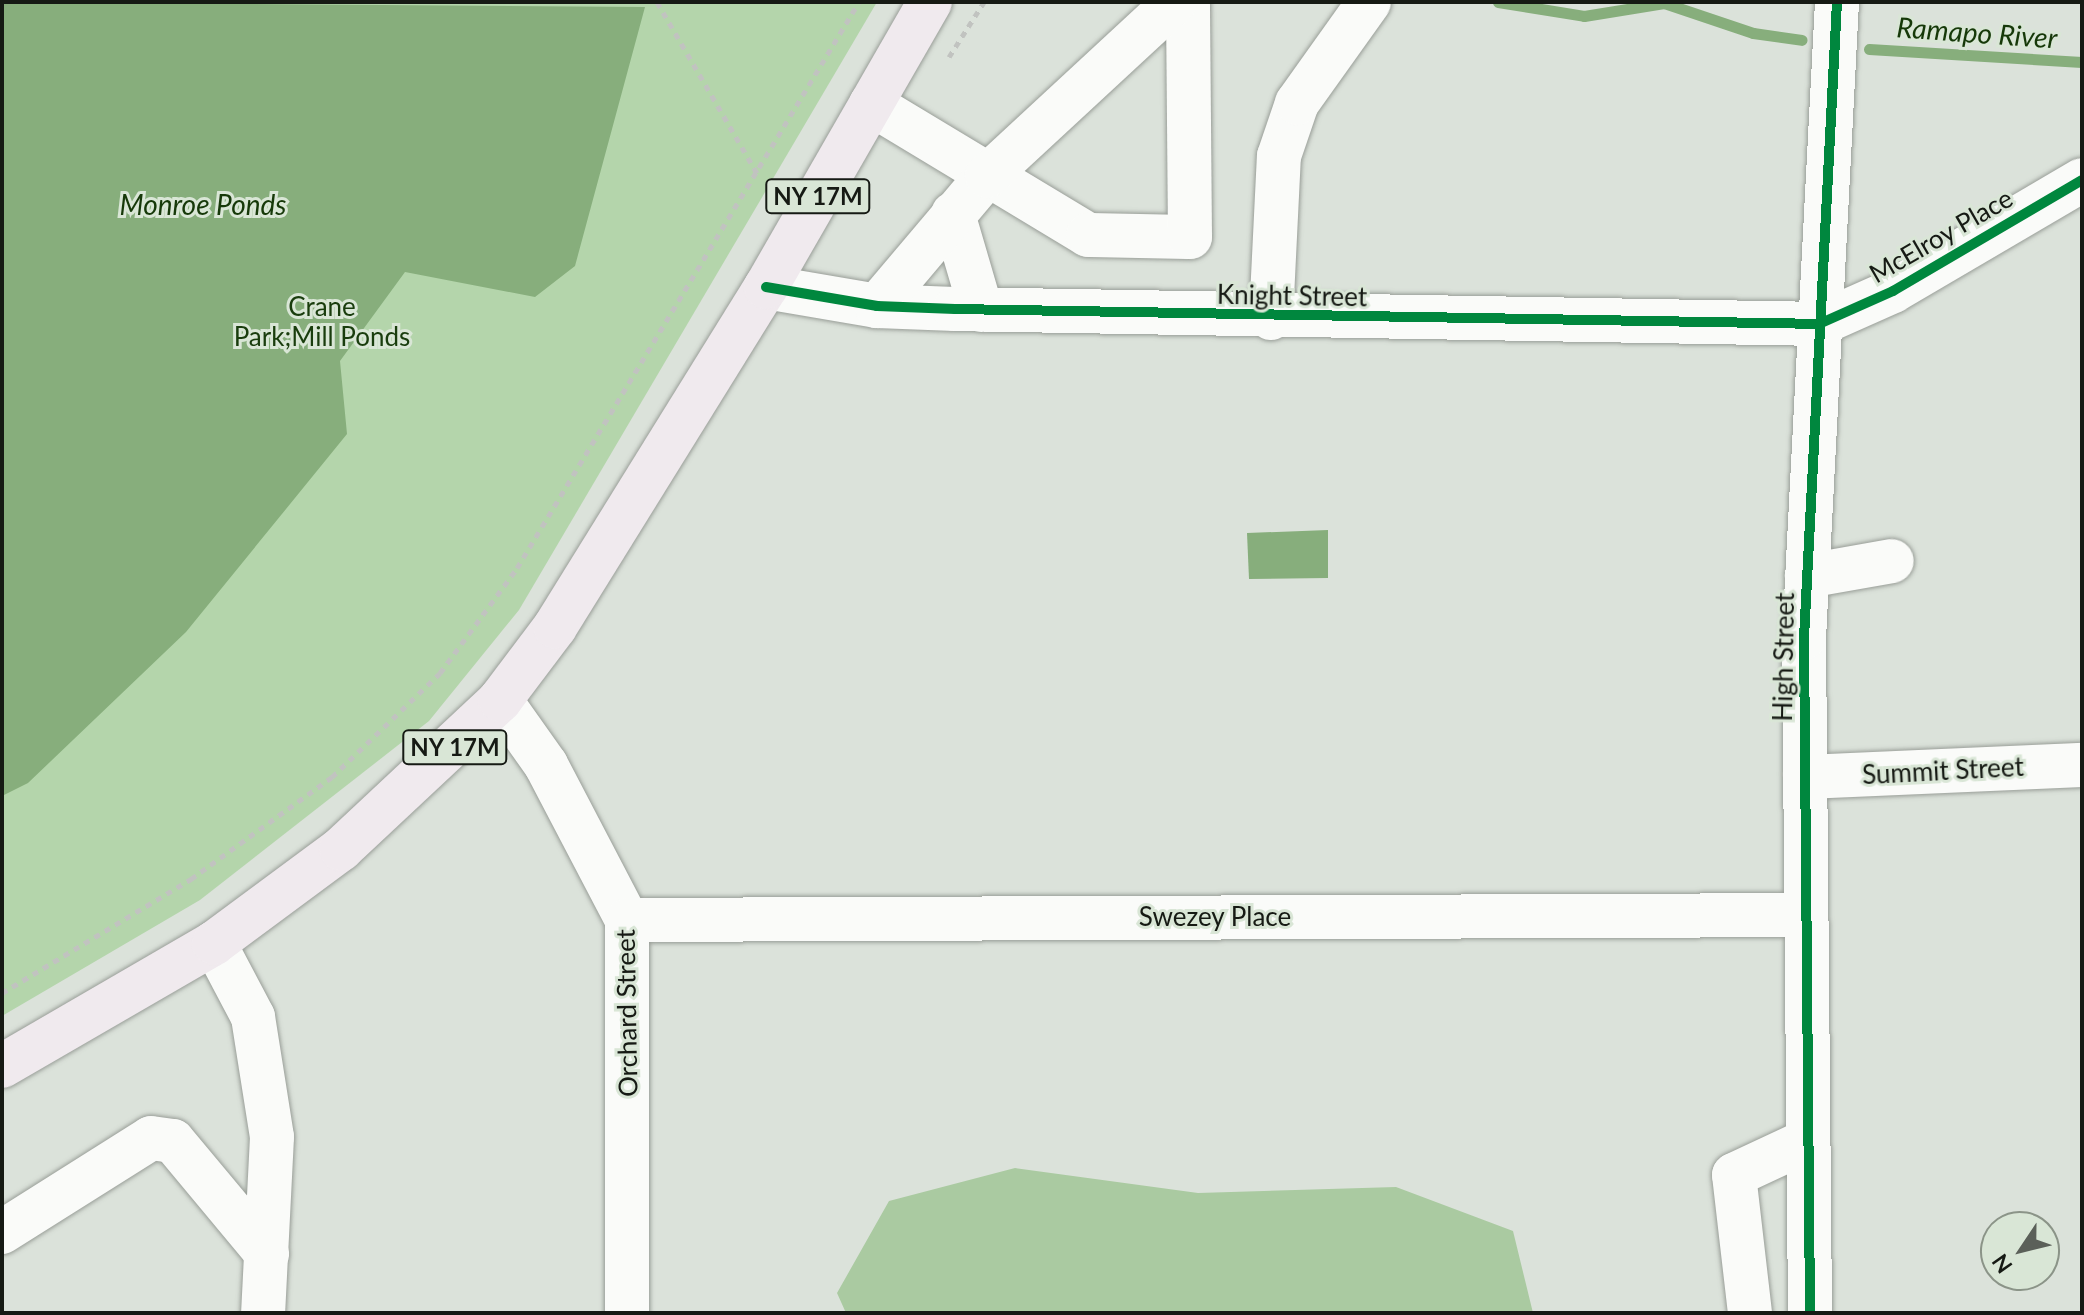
<!DOCTYPE html>
<style>
body{margin:0}
#map{position:relative;width:2084px;height:1315px;overflow:hidden;background:#dbe2da;font-family:Lato,sans-serif}
div>[style]{position:absolute}
.green>*{inset:0;background:#b4d5ab}
.forest>*{inset:0;background:#aacaa1}
.water>*{inset:0;background:#87ae7c}
.stream>*{height:11px;margin:-5.5px;padding:0 5.5px;transform-origin:5.5px;border-radius:5.5px;background:#87ae7c}
.path>*{height:5px;margin-top:-2.5px;transform-origin:0;background:repeating-linear-gradient(90deg,#c1c3c0 0 6px,transparent 0 12px)}
.roads{filter:drop-shadow(0 0 2px #999e98) drop-shadow(0 0 2px #999e98)}
.minor>*{height:44px;margin:-22px;padding:0 22px;transform-origin:22px;border-radius:22px;background:#fafbf9}
.major>*{height:44px;margin:-22px;padding:0 22px;transform-origin:22px;border-radius:22px;background:#f0eaee}
.cycleway>*{height:10px;margin:-5px;padding:0 5px;transform-origin:5px;border-radius:5px;background:#00873e}
span{translate:-50% -50%;white-space:nowrap;text-align:center;line-height:1.15;-webkit-text-stroke:6px #d9e6d6;paint-order:stroke}
.shield-label span{padding:2px 6px;background:#d9e6d6;border:2px solid;border-radius:6px;-webkit-text-stroke-width:0}
.shield-label{font-size:24px;color:#161a14;font-weight:700}
.street-label{font-size:26px;color:#161a14}
.park-label{font-size:26px;color:#193d0d}
.water-label{font-size:28px;color:#163909;font-style:italic}
.frame{position:absolute;inset:0;border:4px solid #161a14;pointer-events:none}
.north{position:absolute;left:1980px;top:1211px;width:80px;height:80px;box-sizing:border-box;background:#d9e6d6;border:2px solid #8b9488;border-radius:50%;rotate:235deg;font-size:22px;font-weight:700;line-height:32px;text-align:center;color:#161a14}
.north::after{content:'';display:block;margin:auto;width:28px;height:36px;background:#5b6059;clip-path:polygon(50% 0,100% 100%,50% 72%,0 100%)}
</style>
<div id="map">
<div class="green">
<div style="clip-path:polygon(2px 2px,877px 2px,519px 610px,429px 721px,200px 900px,2px 1016px)"></div>
</div>
<div class="forest">
<div style="clip-path:polygon(1015px 1168px,1198px 1193px,1396px 1187px,1513px 1231px,1533px 1313px,846px 1313px,837px 1293px,889px 1201px)"></div>
</div>
<div class="water">
<div style="clip-path:polygon(2px 2px,645px 7px,575px 266px,535px 297px,405px 272px,340px 361px,347px 434px,186px 632px,28px 783px,2px 796px)"></div>
<div style="clip-path:polygon(1328px 530px,1328px 578px,1249px 579px,1247px 533px)"></div>
</div>
<div class="stream">
<div style="left:1498px;top:2px;width:87px;rotate:9.2deg"></div>
<div style="left:1584px;top:16px;width:81px;rotate:-9.2deg"></div>
<div style="left:1664px;top:3px;width:94px;rotate:18.6deg"></div>
<div style="left:1753px;top:33px;width:49px;rotate:8.1deg"></div>
<div style="left:1869px;top:49px;width:213px;rotate:3.5deg"></div>
</div>
<div class="path">
<div style="left:657px;top:2px;width:198px;rotate:59.7deg"></div>
<div style="left:949px;top:57px;width:65px;rotate:-57.5deg"></div>
<div style="left:2px;top:993px;width:221px;rotate:-31.1deg"></div>
<div style="left:191px;top:879px;width:174px;rotate:-35.9deg"></div>
<div style="left:332px;top:777px;width:150px;rotate:-43.9deg"></div>
<div style="left:440px;top:673px;width:130px;rotate:-53.7deg"></div>
<div style="left:517px;top:568px;width:661px;rotate:-58.86deg"></div>
</div>
<div class="roads">
<div class="minor">
<div style="left:871px;top:104px;width:253px;rotate:31.1deg"></div>
<div style="left:1088px;top:235px;width:102px;rotate:1.1deg"></div>
<div style="left:1190px;top:237px;width:235px;rotate:-90.5deg"></div>
<div style="left:953px;top:214px;width:100px;rotate:73.7deg"></div>
<div style="left:766px;top:287px;width:113px;rotate:9.7deg"></div>
<div style="left:877px;top:306px;width:78px;rotate:2.2deg"></div>
<div style="left:955px;top:309px;width:864px;rotate:0.99deg"></div>
<div style="left:1819px;top:324px;width:81px;rotate:-24deg"></div>
<div style="left:1893px;top:291px;width:219px;rotate:-30.4deg"></div>
<div style="left:877px;top:306px;width:170px;rotate:-49.8deg"></div>
<div style="left:987px;top:176px;width:256px;rotate:-42.8deg"></div>
<div style="left:1271px;top:318px;width:162px;rotate:-87.2deg"></div>
<div style="left:1279px;top:156px;width:56px;rotate:-71.2deg"></div>
<div style="left:1297px;top:103px;width:124px;rotate:-54.5deg"></div>
<div style="left:1807px;top:576px;width:86px;rotate:-10deg"></div>
<div style="left:500px;top:700px;width:80px;rotate:54.7deg"></div>
<div style="left:546px;top:765px;width:175px;rotate:62.4deg"></div>
<div style="left:627px;top:920px;width:393px;rotate:90deg"></div>
<div style="left:1805px;top:777px;width:277px;rotate:-2.5deg"></div>
<div style="left:627px;top:920px;width:1177px;rotate:-0.24deg"></div>
<div style="left:214px;top:943px;width:84px;rotate:62.2deg"></div>
<div style="left:253px;top:1017px;width:121px;rotate:81deg"></div>
<div style="left:272px;top:1137px;width:176px;rotate:92.9deg"></div>
<div style="left:2px;top:1232px;width:176px;rotate:-32.2deg"></div>
<div style="left:151px;top:1138px;width:22px;rotate:8deg"></div>
<div style="left:173px;top:1141px;width:147px;rotate:50.2deg"></div>
<div style="left:1750px;top:1313px;width:139px;rotate:-96.6deg"></div>
<div style="left:1734px;top:1175px;width:81px;rotate:-25deg"></div>
<div style="left:1810px;top:1313px;width:675px;rotate:-90.51deg"></div>
<div style="left:1804px;top:638px;width:637px;rotate:-87.03deg"></div>
</div>
<div class="major">
<div style="left:2px;top:1066px;width:245px;rotate:-30.1deg"></div>
<div style="left:214px;top:943px;width:158px;rotate:-36.5deg"></div>
<div style="left:341px;top:849px;width:218px;rotate:-43.1deg"></div>
<div style="left:500px;top:700px;width:91px;rotate:-53deg"></div>
<div style="left:555px;top:627px;width:400px;rotate:-58.2deg"></div>
<div style="left:766px;top:287px;width:329px;rotate:-60.1deg"></div>
</div>
</div>
<div class="cycleway">
<div style="left:766px;top:287px;width:113px;rotate:9.7deg"></div>
<div style="left:877px;top:306px;width:78px;rotate:2.2deg"></div>
<div style="left:955px;top:309px;width:864px;rotate:0.99deg"></div>
<div style="left:1819px;top:324px;width:81px;rotate:-24deg"></div>
<div style="left:1893px;top:291px;width:219px;rotate:-30.4deg"></div>
<div style="left:1810px;top:1313px;width:675px;rotate:-90.51deg"></div>
<div style="left:1804px;top:638px;width:637px;rotate:-87.03deg"></div>
</div>
<div class="shield-label">
<span style="left:818px;top:196px">NY 17M</span>
<span style="left:455px;top:747px">NY 17M</span>
</div>
<div class="street-label">
<span style="left:1941px;top:236px;rotate:-30deg">McElroy Place</span>
<span style="left:1292px;top:296px;rotate:1deg">Knight Street</span>
<span style="left:1784px;top:657px;rotate:-89deg">High Street</span>
<span style="left:1943px;top:771px;rotate:-3deg">Summit Street</span>
<span style="left:1215px;top:917px">Swezey Place</span>
<span style="left:627px;top:1013px;rotate:-91deg">Orchard Street</span>
</div>
<div class="park-label">
<span style="left:322px;top:322px">Crane<br>Park;Mill Ponds</span>
</div>
<div class="water-label">
<span style="left:1977px;top:32px;rotate:4deg">Ramapo River</span>
<span style="left:203px;top:204px">Monroe Ponds</span>
</div>
<div class="frame"></div>
<div class="north">N</div>
</div>
